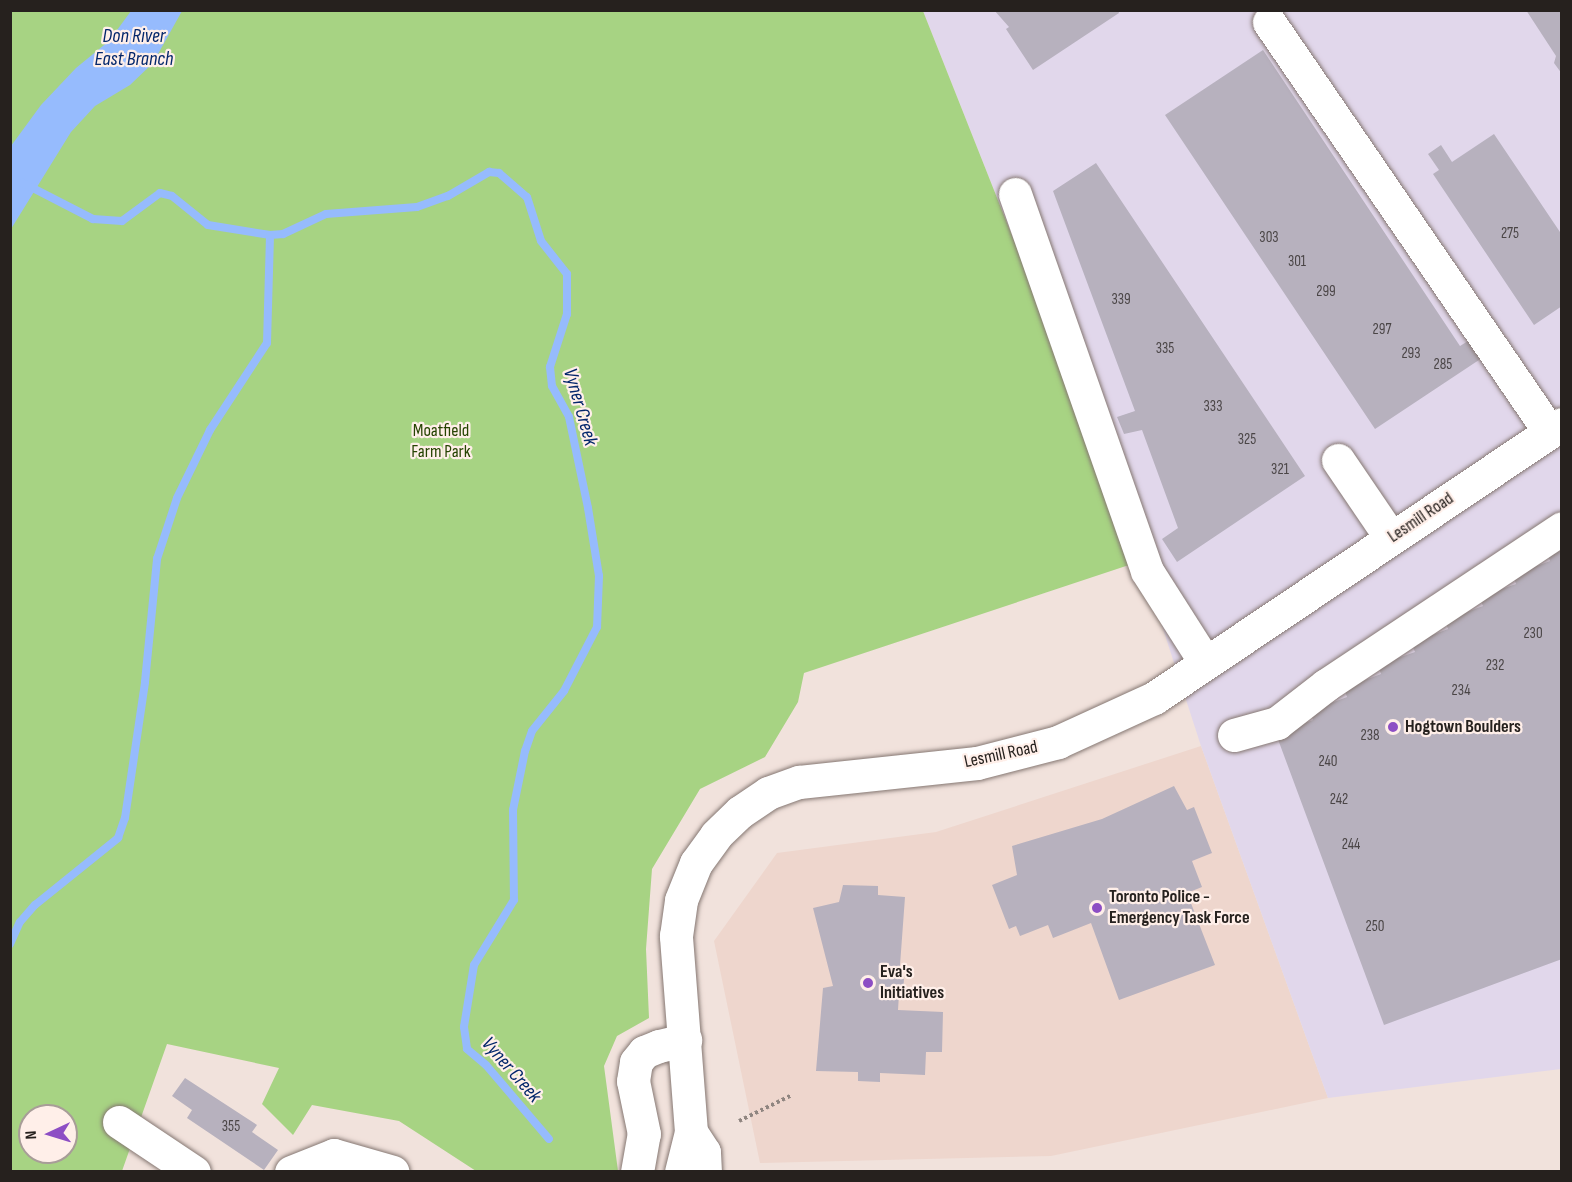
<!DOCTYPE html>
<style>
body{margin:0}
#map{position:relative;width:1572px;height:1182px;overflow:hidden;background:#f1e2dc;font-family:"Sofia Sans Condensed",sans-serif}
div>[style]{position:absolute}
.commercial>*{inset:0;background:#eed6cd}
.industrial>*{inset:0;background:#e1d7eb}
.green>*{inset:0;background:#a7d383}
.water>*{inset:0;background:#96bbfd}
.stream>*{height:8px;margin:-4px;padding:0 4px;transform-origin:4px;border-radius:4px;background:#96bbfd}
.building>*{inset:0;background:#b7b1be}
.path>*{height:4px;margin-top:-2px;transform-origin:0;background:repeating-linear-gradient(90deg,#8f8580 0 3px,transparent 0 6px)}
.roads{filter:drop-shadow(0 0 2px #857772) drop-shadow(0 0 2px #857772)}
.minor>*{height:33px;margin:-16.5px;padding:0 16.5px;transform-origin:16.5px;border-radius:16.5px;background:#fff}
.dots>*{width:16px;height:16px;translate:-50% -50%;box-sizing:border-box;border:3px solid #ffefe9;border-radius:50%}
span{translate:-50% -50%;white-space:nowrap;text-align:center;line-height:1.15;-webkit-text-stroke:4.5px #ffefe9;paint-order:stroke}
.number-label{font-size:15px;color:#4a4546}
.number-label span{-webkit-text-stroke-width:0}
.park-label{font-size:18px;color:#264402}
.street-label{font-size:18px;color:#26211e}
.poi-label{font-size:18px;color:#26211e;font-weight:700}
.left{translate:0 -50%;text-align:left}
.water-label{font-size:20px;color:#03266b;font-style:italic}
.frame{position:absolute;inset:0;border:12px solid #26211e;pointer-events:none}
.north{position:absolute;left:18px;top:1104px;width:60px;height:60px;box-sizing:border-box;background:#ffefe9;border:2px solid #a89d98;border-radius:50%;rotate:266deg;font-size:16px;font-weight:700;line-height:24px;text-align:center;color:#26211e}
.north::after{content:'';display:block;margin:auto;width:21px;height:27px;background:#8d4ec4;clip-path:polygon(50% 0,100% 100%,50% 72%,0 100%)}
</style>
<div id="map">
<div class="commercial">
<div style="clip-path:polygon(1201px 746px,1328px 1098px,1051px 1156px,760px 1163px,714px 941px,777px 853px,936px 832px)"></div>
</div>
<div class="industrial">
<div style="clip-path:polygon(923px 11px,1561px 11px,1561px 1069px,1328px 1098px,1201px 746px,1141px 561px)"></div>
</div>
<div class="green">
<div style="clip-path:polygon(evenodd,10px 11px,923px 11px,1141px 561px,804px 673px,798px 702px,765px 757px,700px 789px,652px 869px,646px 949px,649px 1018px,617px 1036px,604px 1066px,618px 1171px,476px 1171px,399px 1121px,312px 1105px,293px 1135px,262px 1104px,279px 1068px,167px 1044px,122px 1171px,11px 1171px,10px 11px,30px 1116px,66px 1116px,66px 1152px,30px 1152px,30px 1116px)"></div>
</div>
<div class="water">
<div style="clip-path:polygon(131px 11px,182px 11px,153px 63px,130px 85px,95px 106px,71px 132px,11px 229px,11px 146px,41px 105px,76px 68px,109px 41px)"></div>
</div>
<div class="stream">
<div style="left:23px;top:183px;width:79px;rotate:27.2deg"></div>
<div style="left:93px;top:219px;width:29px;rotate:4deg"></div>
<div style="left:122px;top:221px;width:47px;rotate:-36.4deg"></div>
<div style="left:160px;top:193px;width:12px;rotate:14deg"></div>
<div style="left:172px;top:196px;width:46px;rotate:38.9deg"></div>
<div style="left:208px;top:225px;width:63px;rotate:9.2deg"></div>
<div style="left:270px;top:235px;width:13px;rotate:-4deg"></div>
<div style="left:283px;top:234px;width:47px;rotate:-24.9deg"></div>
<div style="left:326px;top:214px;width:91px;rotate:-4.4deg"></div>
<div style="left:417px;top:207px;width:33px;rotate:-20deg"></div>
<div style="left:448px;top:196px;width:48px;rotate:-30.3deg"></div>
<div style="left:489px;top:172px;width:10px;rotate:6deg"></div>
<div style="left:499px;top:173px;width:37px;rotate:41deg"></div>
<div style="left:527px;top:197px;width:46px;rotate:72.3deg"></div>
<div style="left:541px;top:241px;width:42px;rotate:51.8deg"></div>
<div style="left:567px;top:274px;width:40px;rotate:90deg"></div>
<div style="left:567px;top:314px;width:56px;rotate:107.8deg"></div>
<div style="left:550px;top:367px;width:19px;rotate:84deg"></div>
<div style="left:552px;top:386px;width:35px;rotate:61deg"></div>
<div style="left:569px;top:417px;width:93px;rotate:78.2deg"></div>
<div style="left:588px;top:508px;width:69px;rotate:80.8deg"></div>
<div style="left:599px;top:576px;width:51px;rotate:92.2deg"></div>
<div style="left:597px;top:627px;width:72px;rotate:117.3deg"></div>
<div style="left:564px;top:691px;width:51px;rotate:128.7deg"></div>
<div style="left:532px;top:731px;width:21px;rotate:109deg"></div>
<div style="left:525px;top:751px;width:60px;rotate:101.5deg"></div>
<div style="left:513px;top:810px;width:90px;rotate:89.4deg"></div>
<div style="left:514px;top:900px;width:76px;rotate:121.6deg"></div>
<div style="left:474px;top:965px;width:63px;rotate:99.2deg"></div>
<div style="left:464px;top:1027px;width:22px;rotate:82deg"></div>
<div style="left:467px;top:1049px;width:25px;rotate:40deg"></div>
<div style="left:486px;top:1065px;width:97px;rotate:49.6deg"></div>
<div style="left:10px;top:944px;width:24px;rotate:-66deg"></div>
<div style="left:20px;top:922px;width:23px;rotate:-49deg"></div>
<div style="left:35px;top:905px;width:107px;rotate:-38.9deg"></div>
<div style="left:118px;top:838px;width:21px;rotate:-71deg"></div>
<div style="left:125px;top:818px;width:137px;rotate:-81.6deg"></div>
<div style="left:145px;top:682px;width:124px;rotate:-84.4deg"></div>
<div style="left:157px;top:559px;width:64px;rotate:-71.8deg"></div>
<div style="left:177px;top:498px;width:76px;rotate:-64.1deg"></div>
<div style="left:210px;top:430px;width:104px;rotate:-56.8deg"></div>
<div style="left:267px;top:343px;width:108px;rotate:-88.4deg"></div>
</div>
<div class="building">
<div style="clip-path:polygon(994px 10px,1118px 10px,1119px 13px,1033px 70px,1006px 29px,1009px 27px)"></div>
<div style="clip-path:polygon(1526px 10px,1562px 10px,1562px 74px,1554px 63px,1556px 56px)"></div>
<div style="clip-path:polygon(1263px 50px,1460px 346px,1476px 336px,1488px 354px,1375px 429px,1165px 115px)"></div>
<div style="clip-path:polygon(1494px 134px,1562px 235px,1562px 306px,1534px 325px,1433px 174px,1439px 170px,1428px 154px,1441px 145px,1452px 162px)"></div>
<div style="clip-path:polygon(1096px 163px,1305px 476px,1177px 562px,1162px 539px,1178px 528px,1142px 430px,1124px 434px,1122px 429px,1117px 417px,1135px 411px,1053px 191px)"></div>
<div style="clip-path:polygon(1562px 546px,1562px 959px,1384px 1025px,1276px 734px,1313px 720px,1310px 711px,1347px 697px,1344px 688px,1381px 674px,1378px 665px,1415px 652px,1411px 643px,1448px 629px,1445px 620px,1483px 606px,1479px 597px,1516px 584px,1513px 575px,1550px 561px,1547px 552px)"></div>
<div style="clip-path:polygon(1174px 786px,1187px 810px,1194px 807px,1212px 853px,1192px 861px,1202px 887px,1187px 893px,1215px 965px,1119px 1000px,1091px 923px,1053px 938px,1048px 925px,1020px 936px,1016px 926px,1009px 929px,992px 885px,1017px 875px,1012px 846px,1102px 819px)"></div>
<div style="clip-path:polygon(843px 885px,878px 886px,878px 895px,905px 897px,899px 979px,904px 979px,903px 994px,899px 994px,898px 1010px,943px 1012px,942px 1052px,926px 1052px,925px 1075px,880px 1073px,880px 1082px,858px 1081px,858px 1072px,816px 1071px,823px 988px,833px 986px,813px 908px,839px 902px)"></div>
<div style="clip-path:polygon(185px 1078px,257px 1125px,252px 1132px,278px 1150px,264px 1170px,187px 1118px,192px 1110px,172px 1096px)"></div>
</div>
<div class="path">
<div style="left:739px;top:1121px;width:59px;rotate:-26.1deg"></div>
</div>
<div class="roads">
<div class="minor">
<div style="left:1269px;top:22px;width:497px;rotate:55.6deg"></div>
<div style="left:1015px;top:194px;width:399px;rotate:70.7deg"></div>
<div style="left:1147px;top:571px;width:108px;rotate:57.5deg"></div>
<div style="left:1338px;top:460px;width:94px;rotate:55.8deg"></div>
<div style="left:1234px;top:735px;width:45px;rotate:-15.6deg"></div>
<div style="left:1277px;top:723px;width:62px;rotate:-37.8deg"></div>
<div style="left:1326px;top:685px;width:283px;rotate:-33.6deg"></div>
<div style="left:119px;top:1122px;width:90px;rotate:33.7deg"></div>
<div style="left:291px;top:1172px;width:46px;rotate:-21.6deg"></div>
<div style="left:334px;top:1155px;width:61px;rotate:16.1deg"></div>
<div style="left:637px;top:1172px;width:39px;rotate:-80deg"></div>
<div style="left:644px;top:1134px;width:54px;rotate:-101.7deg"></div>
<div style="left:633px;top:1081px;width:19px;rotate:-81deg"></div>
<div style="left:636px;top:1062px;width:13px;rotate:-51deg"></div>
<div style="left:644px;top:1052px;width:16px;rotate:-22deg"></div>
<div style="left:659px;top:1046px;width:27px;rotate:-13deg"></div>
<div style="left:681px;top:1172px;width:41px;rotate:-76deg"></div>
<div style="left:705px;top:1172px;width:20px;rotate:-93deg"></div>
<div style="left:704px;top:1152px;width:24px;rotate:-123deg"></div>
<div style="left:691px;top:1132px;width:197px;rotate:-94.4deg"></div>
<div style="left:676px;top:936px;width:36px;rotate:-82deg"></div>
<div style="left:681px;top:900px;width:40px;rotate:-68deg"></div>
<div style="left:696px;top:863px;width:34px;rotate:-54deg"></div>
<div style="left:716px;top:835px;width:33px;rotate:-44deg"></div>
<div style="left:740px;top:812px;width:34px;rotate:-34deg"></div>
<div style="left:768px;top:793px;width:33px;rotate:-20deg"></div>
<div style="left:799px;top:782px;width:179px;rotate:-6.1deg"></div>
<div style="left:977px;top:763px;width:84px;rotate:-14.5deg"></div>
<div style="left:1058px;top:742px;width:106px;rotate:-24.6deg"></div>
<div style="left:1154px;top:698px;width:491px;rotate:-33.9deg"></div>
</div>
</div>
<div class="dots">
<div style="left:1393px;top:727px;background:#8d4ec4"></div>
<div style="left:1097px;top:908px;background:#8d4ec4"></div>
<div style="left:868px;top:983px;background:#8d4ec4"></div>
</div>
<div class="number-label">
<span style="left:1510px;top:234px">275</span>
<span style="left:1269px;top:238px">303</span>
<span style="left:1297px;top:262px">301</span>
<span style="left:1326px;top:292px">299</span>
<span style="left:1121px;top:300px">339</span>
<span style="left:1382px;top:330px">297</span>
<span style="left:1165px;top:349px">335</span>
<span style="left:1411px;top:354px">293</span>
<span style="left:1443px;top:365px">285</span>
<span style="left:1213px;top:407px">333</span>
<span style="left:1247px;top:440px">325</span>
<span style="left:1280px;top:470px">321</span>
<span style="left:1533px;top:634px">230</span>
<span style="left:1495px;top:666px">232</span>
<span style="left:1461px;top:691px">234</span>
<span style="left:1370px;top:736px">238</span>
<span style="left:1328px;top:762px">240</span>
<span style="left:1339px;top:800px">242</span>
<span style="left:1351px;top:845px">244</span>
<span style="left:1375px;top:927px">250</span>
<span style="left:231px;top:1127px">355</span>
</div>
<div class="park-label">
<span style="left:441px;top:442px">Moatfield<br>Farm Park</span>
</div>
<div class="street-label">
<span style="left:1421px;top:518px;rotate:-34deg">Lesmill Road</span>
<span style="left:1001px;top:755px;rotate:-12deg">Lesmill Road</span>
</div>
<div class="poi-label">
<span class="left" style="left:1405px;top:727px">Hogtown Boulders</span>
<span class="left" style="left:1109px;top:908px">Toronto Police -<br>Emergency Task Force</span>
<span class="left" style="left:880px;top:983px">Eva's<br>Initiatives</span>
</div>
<div class="water-label">
<span style="left:134px;top:48px">Don River<br>East Branch</span>
<span style="left:580px;top:407px;rotate:74deg">Vyner Creek</span>
<span style="left:511px;top:1070px;rotate:49deg">Vyner Creek</span>
</div>
<div class="frame"></div>
<div class="north">N</div>
</div>
